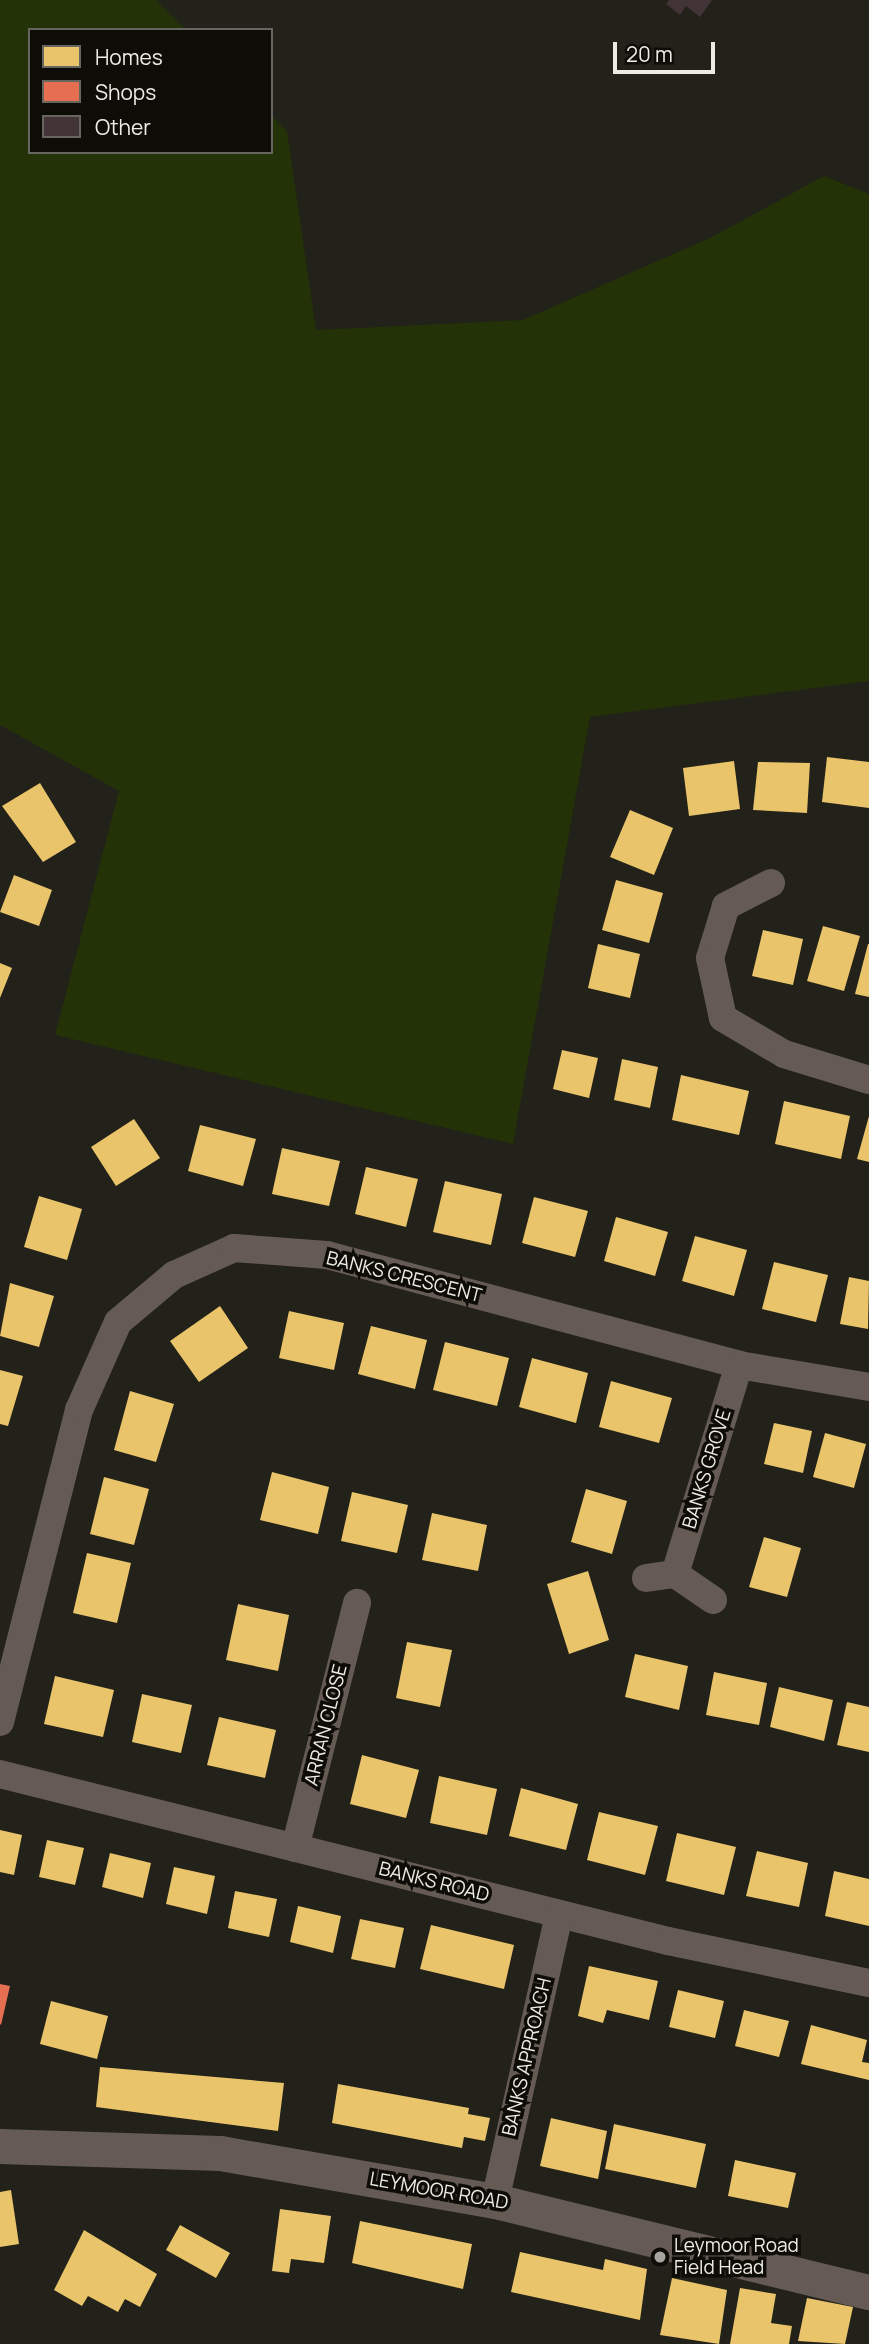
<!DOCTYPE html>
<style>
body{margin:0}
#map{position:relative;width:869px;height:2344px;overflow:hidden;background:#22211a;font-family:Manrope,sans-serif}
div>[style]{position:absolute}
.green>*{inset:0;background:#233207}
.homes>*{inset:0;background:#e9c46a}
.shops>*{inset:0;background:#e76f51}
.building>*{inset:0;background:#433438}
.minor>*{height:28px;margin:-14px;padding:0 14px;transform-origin:14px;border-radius:14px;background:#655b54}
.tertiary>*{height:35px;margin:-17.5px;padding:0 17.5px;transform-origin:17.5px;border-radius:17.5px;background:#655b54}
.dots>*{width:19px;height:19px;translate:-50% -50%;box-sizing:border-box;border:4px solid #0e0c07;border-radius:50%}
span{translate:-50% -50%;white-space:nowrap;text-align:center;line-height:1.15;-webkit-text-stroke:7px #0e0c07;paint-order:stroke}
.street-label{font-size:19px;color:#edebe3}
.poi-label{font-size:19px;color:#edebe3}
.left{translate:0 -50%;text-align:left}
.legend{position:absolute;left:28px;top:28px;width:245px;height:126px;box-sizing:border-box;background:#0e0c07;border:2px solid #67655f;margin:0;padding:9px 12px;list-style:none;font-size:21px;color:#edebe3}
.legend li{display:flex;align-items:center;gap:14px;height:35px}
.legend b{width:35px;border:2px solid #67655f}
.scale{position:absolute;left:613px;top:42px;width:102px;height:32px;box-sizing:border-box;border:4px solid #edebe3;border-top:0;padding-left:9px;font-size:21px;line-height:24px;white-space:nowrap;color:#edebe3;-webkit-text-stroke:5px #0e0c07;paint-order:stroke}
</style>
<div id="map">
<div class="green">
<div style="clip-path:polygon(0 0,156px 0,186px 30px,30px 30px,30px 152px,271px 152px,271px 115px,287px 131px,316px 330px,523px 320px,710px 238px,824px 176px,869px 194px,869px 681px,590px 717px,513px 1144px,55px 1035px,119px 791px,0 725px)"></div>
</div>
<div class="homes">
<div style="clip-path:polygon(827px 757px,869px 762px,869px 808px,822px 802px)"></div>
<div style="clip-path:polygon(734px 761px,740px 809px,689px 816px,683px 768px)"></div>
<div style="clip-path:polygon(758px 762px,810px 763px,807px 813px,753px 810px)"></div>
<div style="clip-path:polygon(40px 783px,76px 842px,43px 862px,2px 806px)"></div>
<div style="clip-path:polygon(630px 810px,673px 828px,654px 875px,610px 857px)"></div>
<div style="clip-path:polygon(14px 875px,52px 890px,39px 926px,0 912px)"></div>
<div style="clip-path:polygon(616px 880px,663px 893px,649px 943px,602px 930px)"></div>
<div style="clip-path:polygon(823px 926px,860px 936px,844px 991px,807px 981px)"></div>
<div style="clip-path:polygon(763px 930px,803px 939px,793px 985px,752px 976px)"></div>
<div style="clip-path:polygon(598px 944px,640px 954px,630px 998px,588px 988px)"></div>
<div style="clip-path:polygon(868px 944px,869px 944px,869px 997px,855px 994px)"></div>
<div style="clip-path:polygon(0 963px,12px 968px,0 998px)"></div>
<div style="clip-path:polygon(562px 1050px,598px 1058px,589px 1098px,553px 1089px)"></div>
<div style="clip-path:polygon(622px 1059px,658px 1067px,650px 1108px,614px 1100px)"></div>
<div style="clip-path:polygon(681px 1075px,749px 1091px,739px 1135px,672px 1120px)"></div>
<div style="clip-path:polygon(784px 1101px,850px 1116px,841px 1159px,775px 1144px)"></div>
<div style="clip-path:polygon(869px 1116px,869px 1162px,857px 1159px)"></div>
<div style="clip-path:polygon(134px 1119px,160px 1158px,116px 1186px,91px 1147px)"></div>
<div style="clip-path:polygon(200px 1125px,256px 1139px,243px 1186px,188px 1171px)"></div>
<div style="clip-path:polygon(282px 1148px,340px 1161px,329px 1206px,272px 1194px)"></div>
<div style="clip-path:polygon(366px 1167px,418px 1179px,406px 1227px,355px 1214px)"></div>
<div style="clip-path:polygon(445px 1181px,502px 1194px,491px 1245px,433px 1232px)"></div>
<div style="clip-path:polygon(39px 1196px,82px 1209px,67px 1260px,24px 1247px)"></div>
<div style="clip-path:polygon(534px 1197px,588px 1211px,575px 1257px,522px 1243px)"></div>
<div style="clip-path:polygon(616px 1217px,668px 1232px,655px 1276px,604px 1261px)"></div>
<div style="clip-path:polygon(695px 1236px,747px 1250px,734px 1296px,682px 1281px)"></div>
<div style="clip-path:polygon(774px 1262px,828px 1275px,816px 1322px,762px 1309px)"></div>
<div style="clip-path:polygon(849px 1277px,869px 1281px,868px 1329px,840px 1324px)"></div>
<div style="clip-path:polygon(10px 1283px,54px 1296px,39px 1347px,0 1336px)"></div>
<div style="clip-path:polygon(220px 1306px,248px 1348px,199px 1382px,170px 1341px)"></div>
<div style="clip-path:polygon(289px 1311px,344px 1323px,334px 1370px,279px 1358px)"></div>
<div style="clip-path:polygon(371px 1326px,427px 1340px,415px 1389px,358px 1374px)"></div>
<div style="clip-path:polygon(445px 1342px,509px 1358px,497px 1406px,433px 1390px)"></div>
<div style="clip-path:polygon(532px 1358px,588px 1373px,576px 1423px,519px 1407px)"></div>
<div style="clip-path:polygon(0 1370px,23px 1376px,8px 1426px,0 1424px)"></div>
<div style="clip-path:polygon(611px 1381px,672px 1398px,659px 1443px,599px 1427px)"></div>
<div style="clip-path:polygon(130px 1391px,174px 1404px,156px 1462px,114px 1450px)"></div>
<div style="clip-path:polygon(774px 1423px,812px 1431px,803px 1473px,764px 1464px)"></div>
<div style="clip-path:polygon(825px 1433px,866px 1444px,854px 1488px,813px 1477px)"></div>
<div style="clip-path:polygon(272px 1472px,329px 1487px,318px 1534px,260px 1520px)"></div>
<div style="clip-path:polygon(104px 1477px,149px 1489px,134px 1545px,90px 1534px)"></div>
<div style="clip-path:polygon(586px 1489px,627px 1501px,612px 1554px,571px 1542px)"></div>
<div style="clip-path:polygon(352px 1492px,408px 1505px,397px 1553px,341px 1541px)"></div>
<div style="clip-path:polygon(432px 1513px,487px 1525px,478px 1571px,422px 1560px)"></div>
<div style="clip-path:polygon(764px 1537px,801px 1548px,787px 1597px,749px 1587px)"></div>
<div style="clip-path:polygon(87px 1553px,131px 1563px,117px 1623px,73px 1613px)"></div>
<div style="clip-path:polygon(588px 1571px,609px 1640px,569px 1654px,547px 1584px)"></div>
<div style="clip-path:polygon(238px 1604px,289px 1615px,278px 1671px,226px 1660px)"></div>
<div style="clip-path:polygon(407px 1642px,452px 1650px,440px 1707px,396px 1698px)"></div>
<div style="clip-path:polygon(635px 1654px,688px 1666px,679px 1710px,625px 1697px)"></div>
<div style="clip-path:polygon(714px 1672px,767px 1683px,759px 1725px,706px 1715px)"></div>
<div style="clip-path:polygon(55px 1676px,114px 1690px,103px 1737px,44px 1724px)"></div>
<div style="clip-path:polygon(779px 1687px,833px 1700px,824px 1741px,770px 1727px)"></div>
<div style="clip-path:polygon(142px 1694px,192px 1705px,181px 1753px,132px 1742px)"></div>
<div style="clip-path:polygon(847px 1702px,869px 1707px,869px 1752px,837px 1745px)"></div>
<div style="clip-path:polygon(219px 1717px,276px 1730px,265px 1778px,207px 1765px)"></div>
<div style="clip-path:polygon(362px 1755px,419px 1770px,406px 1818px,350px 1804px)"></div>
<div style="clip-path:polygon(439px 1776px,497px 1789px,487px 1835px,430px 1823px)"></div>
<div style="clip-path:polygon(521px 1788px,578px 1804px,566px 1850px,509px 1836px)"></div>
<div style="clip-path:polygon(599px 1812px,658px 1826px,645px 1875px,587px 1860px)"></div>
<div style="clip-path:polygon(0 1830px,22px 1835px,14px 1875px,0 1872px)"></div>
<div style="clip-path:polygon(677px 1833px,736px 1847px,724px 1895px,666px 1881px)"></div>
<div style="clip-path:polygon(47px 1840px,84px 1848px,75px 1885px,39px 1877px)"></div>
<div style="clip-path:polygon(757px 1851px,808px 1863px,799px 1907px,746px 1896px)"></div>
<div style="clip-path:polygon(110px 1853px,151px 1863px,143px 1898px,102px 1887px)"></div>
<div style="clip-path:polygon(174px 1867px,215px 1876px,207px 1914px,166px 1904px)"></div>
<div style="clip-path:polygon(834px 1871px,869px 1879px,869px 1926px,825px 1916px)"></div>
<div style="clip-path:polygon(235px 1891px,277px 1899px,269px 1937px,228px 1928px)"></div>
<div style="clip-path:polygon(298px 1906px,341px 1916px,333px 1953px,290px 1942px)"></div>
<div style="clip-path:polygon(360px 1919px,404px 1928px,395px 1968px,351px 1959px)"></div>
<div style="clip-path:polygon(431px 1925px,514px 1945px,504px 1989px,420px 1969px)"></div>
<div style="clip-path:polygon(589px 1966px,658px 1981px,649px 2020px,607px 2010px,603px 2023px,578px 2016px)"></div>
<div style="clip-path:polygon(678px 1990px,724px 2001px,715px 2038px,669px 2027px)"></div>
<div style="clip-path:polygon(51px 2001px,108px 2016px,97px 2059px,40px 2044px)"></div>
<div style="clip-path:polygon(744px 2010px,789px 2021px,779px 2057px,735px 2046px)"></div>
<div style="clip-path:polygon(811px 2025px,867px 2040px,862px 2062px,869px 2063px,869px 2080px,801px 2064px)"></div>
<div style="clip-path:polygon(100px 2067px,284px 2083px,278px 2131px,96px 2107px)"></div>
<div style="clip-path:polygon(338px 2084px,469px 2108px,468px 2114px,490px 2118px,485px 2141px,464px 2137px,462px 2148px,332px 2123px)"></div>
<div style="clip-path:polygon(551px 2118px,607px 2131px,598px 2179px,540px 2166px)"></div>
<div style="clip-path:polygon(614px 2124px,706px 2144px,696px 2188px,605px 2169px)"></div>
<div style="clip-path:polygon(735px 2160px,796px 2173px,788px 2208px,728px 2196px)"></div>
<div style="clip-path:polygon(11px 2190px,19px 2244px,0 2247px,0 2192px)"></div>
<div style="clip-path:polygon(280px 2209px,331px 2216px,324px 2263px,291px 2259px,289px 2273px,272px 2271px)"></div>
<div style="clip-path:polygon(360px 2221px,472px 2244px,463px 2289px,352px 2263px)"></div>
<div style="clip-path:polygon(180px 2225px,230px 2253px,216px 2278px,166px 2250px)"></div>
<div style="clip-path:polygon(84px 2230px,157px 2274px,140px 2307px,125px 2299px,118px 2312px,88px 2296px,82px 2306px,54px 2290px)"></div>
<div style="clip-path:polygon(520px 2252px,603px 2270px,605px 2259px,647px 2269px,640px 2320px,511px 2292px)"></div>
<div style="clip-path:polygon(672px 2278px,727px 2290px,719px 2344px,660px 2335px)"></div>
<div style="clip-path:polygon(740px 2288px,776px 2294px,771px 2323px,792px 2326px,789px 2344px,730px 2344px)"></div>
<div style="clip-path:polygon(807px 2298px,853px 2307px,845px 2344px,798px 2341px)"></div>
</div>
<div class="shops">
<div style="clip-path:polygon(0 1984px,10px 1986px,1px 2025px,0 2024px)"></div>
</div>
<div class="building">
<div style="clip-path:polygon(669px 0,712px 0,700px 17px,686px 6px,680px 15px,666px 4px)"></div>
</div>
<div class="minor">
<div style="left:771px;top:883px;width:51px;rotate:152.9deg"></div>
<div style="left:726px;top:906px;width:54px;rotate:107.1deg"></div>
<div style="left:710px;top:958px;width:61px;rotate:77.8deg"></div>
<div style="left:723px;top:1018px;width:71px;rotate:30.5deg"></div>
<div style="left:784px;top:1054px;width:89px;rotate:17deg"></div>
<div style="left:646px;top:1578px;width:29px;rotate:-8deg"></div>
<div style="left:713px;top:1600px;width:46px;rotate:-145.6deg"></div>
<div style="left:675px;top:1574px;width:219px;rotate:-73deg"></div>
<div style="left:0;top:1722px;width:322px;rotate:-75.8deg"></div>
<div style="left:79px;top:1410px;width:96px;rotate:-66.1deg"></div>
<div style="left:118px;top:1322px;width:73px;rotate:-40deg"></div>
<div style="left:174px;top:1275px;width:66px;rotate:-24.2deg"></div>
<div style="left:234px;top:1248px;width:93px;rotate:4.3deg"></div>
<div style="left:327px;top:1255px;width:426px;rotate:14.9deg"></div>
<div style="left:739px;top:1365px;width:132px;rotate:9.6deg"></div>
<div style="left:0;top:1774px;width:689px;rotate:14.04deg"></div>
<div style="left:668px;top:1941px;width:205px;rotate:11.8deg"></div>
<div style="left:295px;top:1848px;width:253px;rotate:-75.8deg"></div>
<div style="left:495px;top:2201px;width:294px;rotate:-77.4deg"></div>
</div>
<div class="tertiary">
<div style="left:0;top:2146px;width:220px;rotate:1.8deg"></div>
<div style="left:220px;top:2153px;width:279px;rotate:9.9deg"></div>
<div style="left:495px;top:2201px;width:385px;rotate:13.7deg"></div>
</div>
<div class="dots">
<div style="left:660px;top:2257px;background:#a6a49d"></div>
</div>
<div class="street-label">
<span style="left:404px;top:1277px;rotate:14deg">BANKS CRESCENT</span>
<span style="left:707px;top:1469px;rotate:-73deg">BANKS GROVE</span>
<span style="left:326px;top:1725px;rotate:-76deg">ARRAN CLOSE</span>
<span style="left:434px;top:1882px;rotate:14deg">BANKS ROAD</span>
<span style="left:527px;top:2057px;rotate:-77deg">BANKS APPROACH</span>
<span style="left:439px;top:2191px;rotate:10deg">LEYMOOR ROAD</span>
</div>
<div class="poi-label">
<span class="left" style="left:674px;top:2257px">Leymoor Road<br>Field Head</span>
</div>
<ul class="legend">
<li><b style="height:19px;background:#e9c46a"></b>Homes</li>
<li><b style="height:19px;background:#e76f51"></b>Shops</li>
<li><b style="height:19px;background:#433438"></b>Other</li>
</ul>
<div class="scale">20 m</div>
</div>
